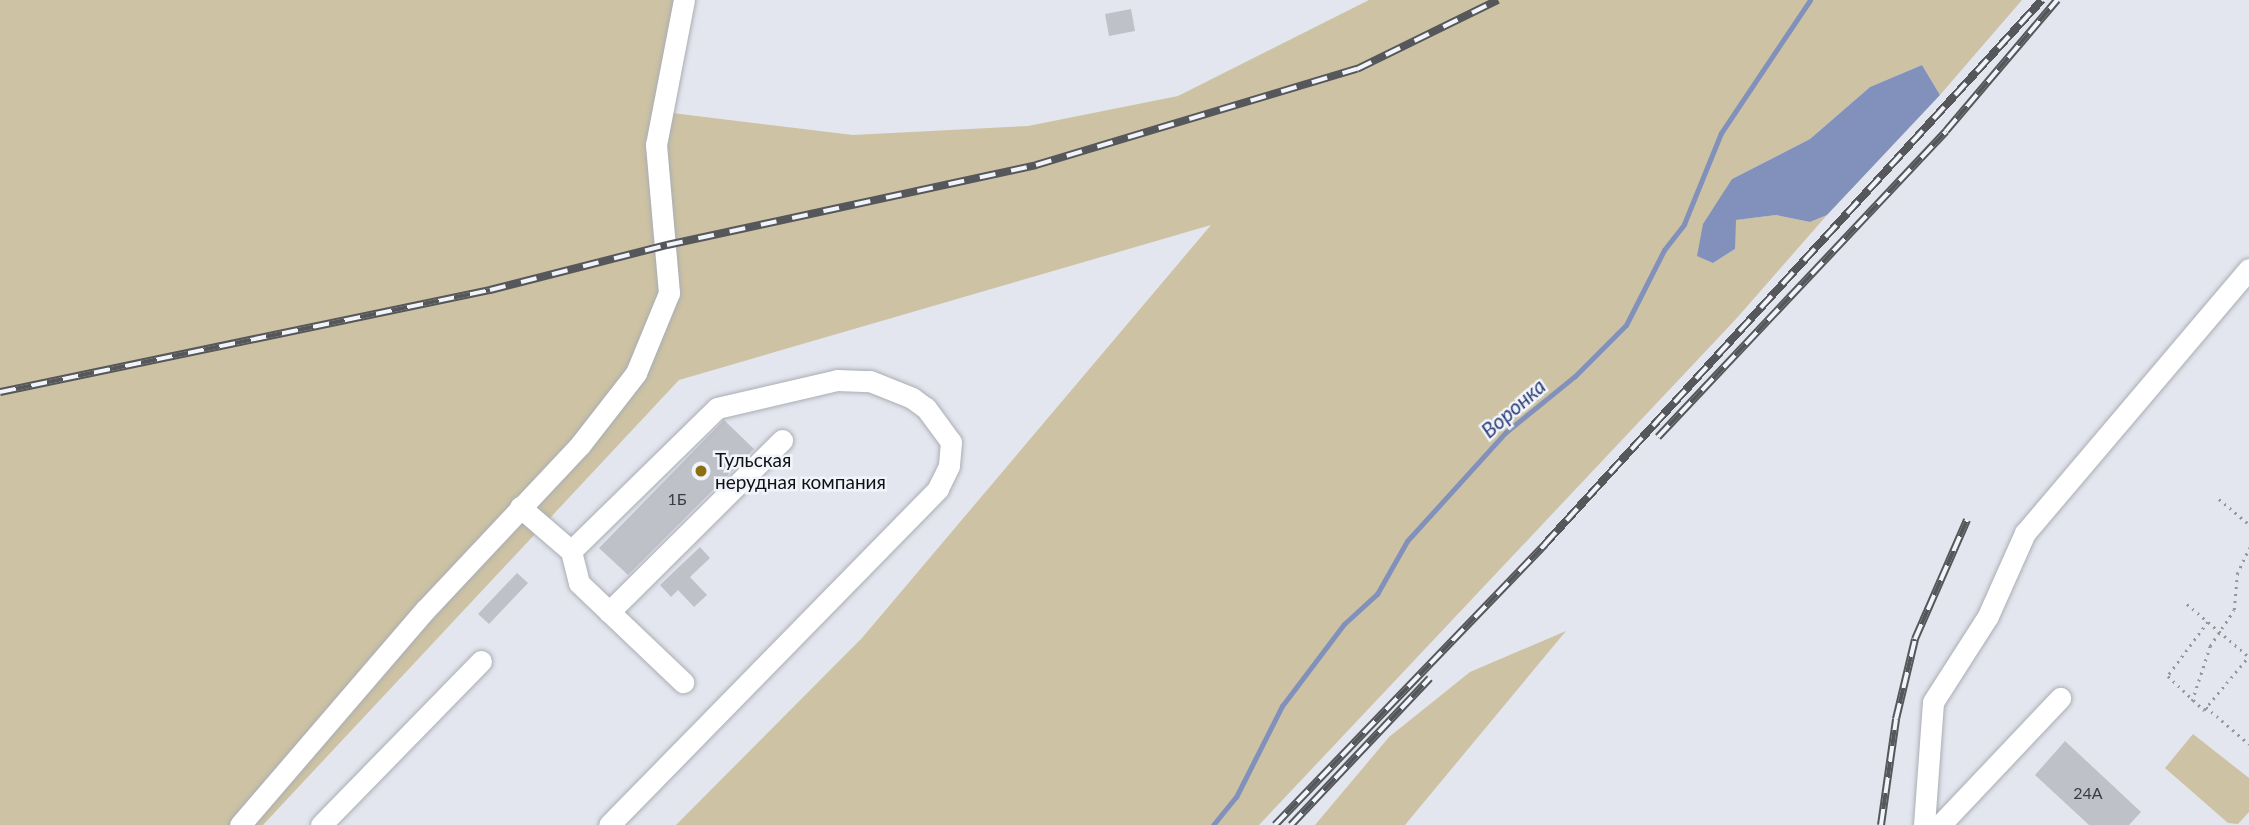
<!DOCTYPE html>
<meta charset="utf-8">
<style>
body{margin:0}
#map{position:relative;width:2249px;height:825px;overflow:hidden;background:#e3e6ee;font-family:Lato,sans-serif}
div>[style]{position:absolute}
.green>*{inset:0;background:#cdc2a3}
.water>*{inset:0;background:#8191bb}
.stream>*{height:5px;margin:-2.5px;padding:0 2.5px;transform-origin:2.5px;border-radius:2.5px;background:#8191bb}
.building>*{inset:0;background:#bec1c8}
.path>*{height:2.5px;margin-top:-1.25px;transform-origin:0;background:repeating-linear-gradient(90deg,#95979d 0 2px,transparent 0 7px)}
.roads{filter:drop-shadow(0 0 2px #aaadb4) drop-shadow(0 0 2px #aaadb4)}
.minor>*{height:21px;margin:-10.5px;padding:0 10.5px;transform-origin:10.5px;border-radius:10.5px;background:#fff}
.rail>*{height:8px;margin-top:-4px;transform-origin:0;background:repeating-linear-gradient(90deg,#f1f4fb 0 16px,#55575b 0 32px);box-sizing:border-box;border-block:2px solid #55575b}
.dots>*{width:19px;height:19px;translate:-50% -50%;box-sizing:border-box;border:4px solid #f1f4fb;border-radius:50%}
span{translate:-50% -50%;white-space:nowrap;text-align:center;line-height:1.15;-webkit-text-stroke:5px #f1f4fb;paint-order:stroke}
.number-label{font-size:16px;color:#3b3c40}
.number-label span{-webkit-text-stroke-width:0}
.poi-label{font-size:19px;color:#0f1012}
.left{translate:0 -50%;text-align:left}
.water-label{font-size:21px;color:#314279;font-style:italic}
</style>
<div id="map">
<div class="green">
<div style="clip-path:polygon(0 0,693px 0,672px 113px,853px 135px,1028px 126px,1178px 96px,1369px 0,2022px 0,1940px 95px,1922px 65px,1870px 87px,1810px 139px,1732px 179px,1698px 256px,1713px 263px,1735px 249px,1735px 220px,1776px 215px,1810px 222px,1827px 215px,1736px 319px,1259px 825px,676px 825px,862px 638px,1211px 225px,679px 380px,263px 825px,0 825px)"></div>
<div style="clip-path:polygon(1566px 631px,1405px 825px,1315px 825px,1389px 737px,1470px 672px)"></div>
<div style="clip-path:polygon(2193px 734px,2249px 778px,2249px 812px,2238px 824px,2228px 823px,2165px 768px)"></div>
</div>
<div class="water">
<div style="clip-path:polygon(1922px 65px,1940px 95px,1827px 215px,1810px 222px,1776px 215px,1736px 220px,1735px 249px,1713px 263px,1697px 256px,1703px 224px,1732px 179px,1810px 139px,1870px 87px)"></div>
</div>
<div class="stream">
<div style="left:1213px;top:825px;width:36px;rotate:-51deg"></div>
<div style="left:1236px;top:797px;width:102px;rotate:-63.2deg"></div>
<div style="left:1282px;top:706px;width:103px;rotate:-52.9deg"></div>
<div style="left:1344px;top:624px;width:45px;rotate:-42.3deg"></div>
<div style="left:1377px;top:594px;width:61px;rotate:-60.5deg"></div>
<div style="left:1407px;top:541px;width:147px;rotate:-47.8deg"></div>
<div style="left:1506px;top:432px;width:89px;rotate:-39.1deg"></div>
<div style="left:1575px;top:376px;width:72px;rotate:-45deg"></div>
<div style="left:1626px;top:325px;width:84px;rotate:-63.1deg"></div>
<div style="left:1664px;top:250px;width:33px;rotate:-52deg"></div>
<div style="left:1684px;top:224px;width:98px;rotate:-67.9deg"></div>
<div style="left:1721px;top:133px;width:160px;rotate:-56.2deg"></div>
</div>
<div class="building">
<div style="clip-path:polygon(1131px 9px,1135px 31px,1109px 36px,1105px 14px)"></div>
<div style="clip-path:polygon(724px 420px,754px 449px,628px 575px,599px 548px)"></div>
<div style="clip-path:polygon(700px 547px,710px 558px,690px 577px,707px 595px,694px 607px,678px 590px,671px 597px,660px 585px)"></div>
<div style="clip-path:polygon(517px 573px,528px 583px,489px 624px,478px 614px)"></div>
<div style="clip-path:polygon(2065px 741px,2141px 812px,2129px 825px,2089px 825px,2035px 775px)"></div>
</div>
<div class="path">
<div style="left:2219px;top:499px;width:39px;rotate:40deg"></div>
<div style="left:2187px;top:604px;width:82px;rotate:40.5deg"></div>
<div style="left:2208px;top:622px;width:67px;rotate:126.5deg"></div>
<div style="left:2168px;top:676px;width:50px;rotate:43.4deg"></div>
<div style="left:2204px;top:710px;width:70px;rotate:-50.2deg"></div>
<div style="left:2192px;top:701px;width:58px;rotate:-71.9deg"></div>
<div style="left:2210px;top:646px;width:43px;rotate:-56.3deg"></div>
<div style="left:2234px;top:610px;width:36px;rotate:-85deg"></div>
<div style="left:2237px;top:574px;width:29px;rotate:-65deg"></div>
<div style="left:2206px;top:707px;width:57px;rotate:40.7deg"></div>
</div>
<div class="roads">
<div class="minor">
<div style="left:520px;top:507px;width:67px;rotate:40.8deg"></div>
<div style="left:571px;top:551px;width:204px;rotate:-44.4deg"></div>
<div style="left:717px;top:408px;width:123px;rotate:-13.1deg"></div>
<div style="left:837px;top:380px;width:33px;rotate:2deg"></div>
<div style="left:870px;top:381px;width:45px;rotate:22deg"></div>
<div style="left:912px;top:398px;width:17px;rotate:36deg"></div>
<div style="left:926px;top:408px;width:42px;rotate:53.7deg"></div>
<div style="left:951px;top:442px;width:24px;rotate:95deg"></div>
<div style="left:949px;top:466px;width:25px;rotate:116deg"></div>
<div style="left:938px;top:489px;width:470px;rotate:134.4deg"></div>
<div style="left:571px;top:551px;width:33px;rotate:76deg"></div>
<div style="left:579px;top:583px;width:144px;rotate:43.6deg"></div>
<div style="left:609px;top:612px;width:244px;rotate:-44.8deg"></div>
<div style="left:240px;top:825px;width:285px;rotate:-49.3deg"></div>
<div style="left:426px;top:609px;width:225px;rotate:-46.8deg"></div>
<div style="left:580px;top:445px;width:91px;rotate:-52.1deg"></div>
<div style="left:636px;top:373px;width:87px;rotate:-67.6deg"></div>
<div style="left:669px;top:293px;width:149px;rotate:-95deg"></div>
<div style="left:656px;top:145px;width:148px;rotate:-79.1deg"></div>
<div style="left:321px;top:825px;width:229px;rotate:-45.7deg"></div>
<div style="left:1924px;top:825px;width:123px;rotate:-85.8deg"></div>
<div style="left:1933px;top:702px;width:102px;rotate:-57.4deg"></div>
<div style="left:1988px;top:616px;width:91px;rotate:-66deg"></div>
<div style="left:2025px;top:533px;width:346px;rotate:-49.7deg"></div>
<div style="left:1940px;top:825px;width:175px;rotate:-46.6deg"></div>
</div>
</div>
<div class="rail">
<div style="left:0;top:392px;width:501px;rotate:-11.76deg"></div>
<div style="left:490px;top:290px;width:183px;rotate:-14.3deg"></div>
<div style="left:667px;top:245px;width:378px;rotate:-12.2deg"></div>
<div style="left:1036px;top:165px;width:335px;rotate:-16.7deg"></div>
<div style="left:1357px;top:69px;width:157px;rotate:-26.1deg"></div>
<div style="left:1658px;top:437px;width:420px;rotate:-46.7deg"></div>
<div style="left:1946px;top:131px;width:172px;rotate:-49.7deg"></div>
<div style="left:1275px;top:825px;width:390px;rotate:-46.1deg"></div>
<div style="left:1545px;top:544px;width:737px;rotate:-47.59deg"></div>
<div style="left:1291px;top:825px;width:202px;rotate:-46.6deg"></div>
<div style="left:1881px;top:825px;width:107px;rotate:-81.9deg"></div>
<div style="left:1896px;top:719px;width:82px;rotate:-76.6deg"></div>
<div style="left:1915px;top:639px;width:130px;rotate:-66.4deg"></div>
</div>
<div class="dots">
<div style="left:701px;top:471px;background:#8b7012"></div>
</div>
<div class="number-label">
<span style="left:677px;top:499px">1Б</span>
<span style="left:2088px;top:793px">24А</span>
</div>
<div class="poi-label">
<span class="left" style="left:715px;top:471px">Тульская<br>нерудная компания</span>
</div>
<div class="water-label">
<span style="left:1513px;top:408px;rotate:-41deg">Воронка</span>
</div>
</div>
